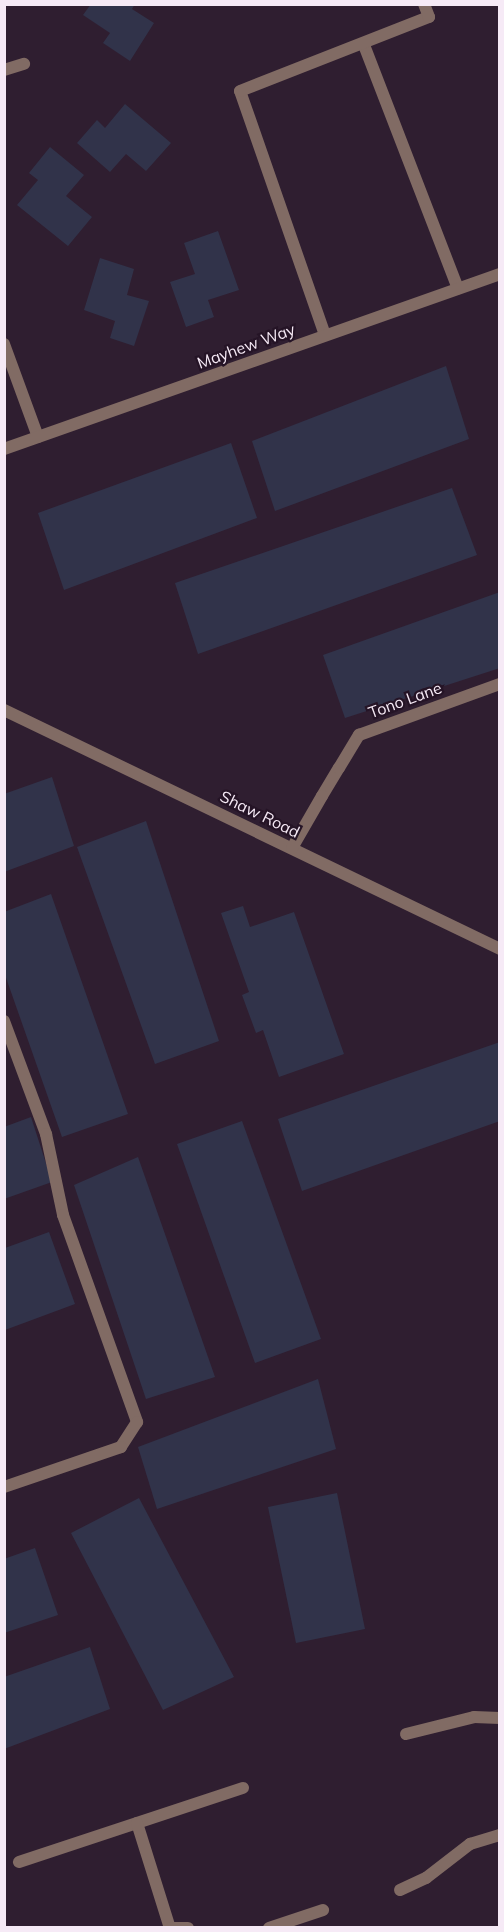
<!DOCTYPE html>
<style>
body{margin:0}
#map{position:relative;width:504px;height:1932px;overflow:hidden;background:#2f1e30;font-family:Mulish,sans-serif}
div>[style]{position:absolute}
.building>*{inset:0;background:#31334a}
.service>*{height:12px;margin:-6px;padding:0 6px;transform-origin:6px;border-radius:6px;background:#816b64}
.minor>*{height:12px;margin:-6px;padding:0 6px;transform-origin:6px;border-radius:6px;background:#816b64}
.tertiary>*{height:12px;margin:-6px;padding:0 6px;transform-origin:6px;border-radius:6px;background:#816b64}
span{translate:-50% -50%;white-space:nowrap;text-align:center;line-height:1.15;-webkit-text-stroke:4.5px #251426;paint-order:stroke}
.street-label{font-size:16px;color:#f6eaf6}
.frame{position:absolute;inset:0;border:6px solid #f6eaf6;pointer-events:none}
</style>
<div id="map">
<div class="building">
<div style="clip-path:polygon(91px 4px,135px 4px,132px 9px,154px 23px,130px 61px,103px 43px,110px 33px,83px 15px)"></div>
<div style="clip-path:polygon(125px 104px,171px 143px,146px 171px,126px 154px,110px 172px,77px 143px,97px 120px,105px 128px)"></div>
<div style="clip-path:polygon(50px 147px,84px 175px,66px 196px,92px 217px,68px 246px,17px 205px,38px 180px,29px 173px)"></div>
<div style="clip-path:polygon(218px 231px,239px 290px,208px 300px,214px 317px,186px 327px,170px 282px,195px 274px,184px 243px)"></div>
<div style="clip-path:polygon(100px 258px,134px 269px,127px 295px,149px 301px,134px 346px,110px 338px,115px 321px,84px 310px)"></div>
<div style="clip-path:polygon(446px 366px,469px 439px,275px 511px,252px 441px)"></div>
<div style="clip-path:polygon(231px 443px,257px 518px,64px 590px,38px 513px)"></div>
<div style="clip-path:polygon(452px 488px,477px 555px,198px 654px,175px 583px)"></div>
<div style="clip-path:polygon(500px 592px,500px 668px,345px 718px,323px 655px)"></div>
<div style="clip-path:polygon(52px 777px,74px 846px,4px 872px,4px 794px)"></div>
<div style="clip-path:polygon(146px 821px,219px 1041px,155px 1064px,77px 847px)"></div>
<div style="clip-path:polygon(51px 894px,128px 1114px,62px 1137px,4px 972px,4px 912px)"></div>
<div style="clip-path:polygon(243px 906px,250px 927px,294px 912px,344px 1054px,279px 1077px,263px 1030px,256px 1033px,242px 995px,249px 992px,221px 913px)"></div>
<div style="clip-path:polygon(500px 1042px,500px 1121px,302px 1191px,278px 1119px)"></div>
<div style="clip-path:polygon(31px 1117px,52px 1182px,4px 1199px,4px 1127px)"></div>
<div style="clip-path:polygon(242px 1121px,321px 1339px,255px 1363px,177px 1144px)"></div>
<div style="clip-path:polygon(138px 1157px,215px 1377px,146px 1399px,74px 1185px)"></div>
<div style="clip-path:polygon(49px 1232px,75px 1304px,5px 1330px,5px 1248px)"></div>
<div style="clip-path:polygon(318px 1379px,336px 1449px,157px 1509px,138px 1447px)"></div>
<div style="clip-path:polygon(337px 1493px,365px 1629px,296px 1643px,268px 1507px)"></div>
<div style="clip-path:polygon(139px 1498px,234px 1677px,163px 1710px,71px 1533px)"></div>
<div style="clip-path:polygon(35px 1548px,58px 1615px,4px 1633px,4px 1559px)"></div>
<div style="clip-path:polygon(90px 1647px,110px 1709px,4px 1749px,4px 1677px)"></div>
</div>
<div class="service">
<div style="left:364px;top:45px;width:261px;rotate:68.9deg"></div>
<div style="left:325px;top:335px;width:258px;rotate:-109.2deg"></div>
<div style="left:240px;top:91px;width:203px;rotate:-21.4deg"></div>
<div style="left:429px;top:17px;width:14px;rotate:-111deg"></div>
<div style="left:322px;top:796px;width:33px;rotate:-59deg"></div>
<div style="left:4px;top:1021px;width:121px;rotate:69.6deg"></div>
<div style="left:46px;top:1134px;width:83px;rotate:78.1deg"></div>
<div style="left:63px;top:1215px;width:220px;rotate:70.3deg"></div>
<div style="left:137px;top:1422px;width:30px;rotate:123deg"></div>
<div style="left:121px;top:1447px;width:124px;rotate:161.1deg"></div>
<div style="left:19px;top:1862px;width:236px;rotate:-18.3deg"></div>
<div style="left:400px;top:1890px;width:29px;rotate:-25deg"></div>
<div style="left:426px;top:1878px;width:56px;rotate:-37.7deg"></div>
<div style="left:470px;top:1844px;width:31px;rotate:-17deg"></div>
<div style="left:269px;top:1928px;width:57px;rotate:-18.4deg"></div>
</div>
<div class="minor">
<div style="left:4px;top:70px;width:21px;rotate:-17deg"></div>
<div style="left:4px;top:344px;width:99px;rotate:69.9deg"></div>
<div style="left:4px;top:710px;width:551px;rotate:25.73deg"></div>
<div style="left:339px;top:768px;width:39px;rotate:-59deg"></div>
<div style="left:359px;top:735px;width:150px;rotate:-19.9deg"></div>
<div style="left:292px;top:848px;width:60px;rotate:-60deg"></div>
<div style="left:406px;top:1734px;width:70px;rotate:-14deg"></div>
<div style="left:474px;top:1717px;width:26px;rotate:2deg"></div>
<div style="left:137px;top:1823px;width:110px;rotate:72.6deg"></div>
<div style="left:171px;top:1928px;width:17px"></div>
</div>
<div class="tertiary">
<div style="left:4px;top:449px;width:526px;rotate:-19.43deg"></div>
</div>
<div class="street-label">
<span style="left:246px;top:346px;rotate:-20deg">Mayhew Way</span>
<span style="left:405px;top:700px;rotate:-20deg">Tono Lane</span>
<span style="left:260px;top:814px;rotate:26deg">Shaw Road</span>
</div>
<div class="frame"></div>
</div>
